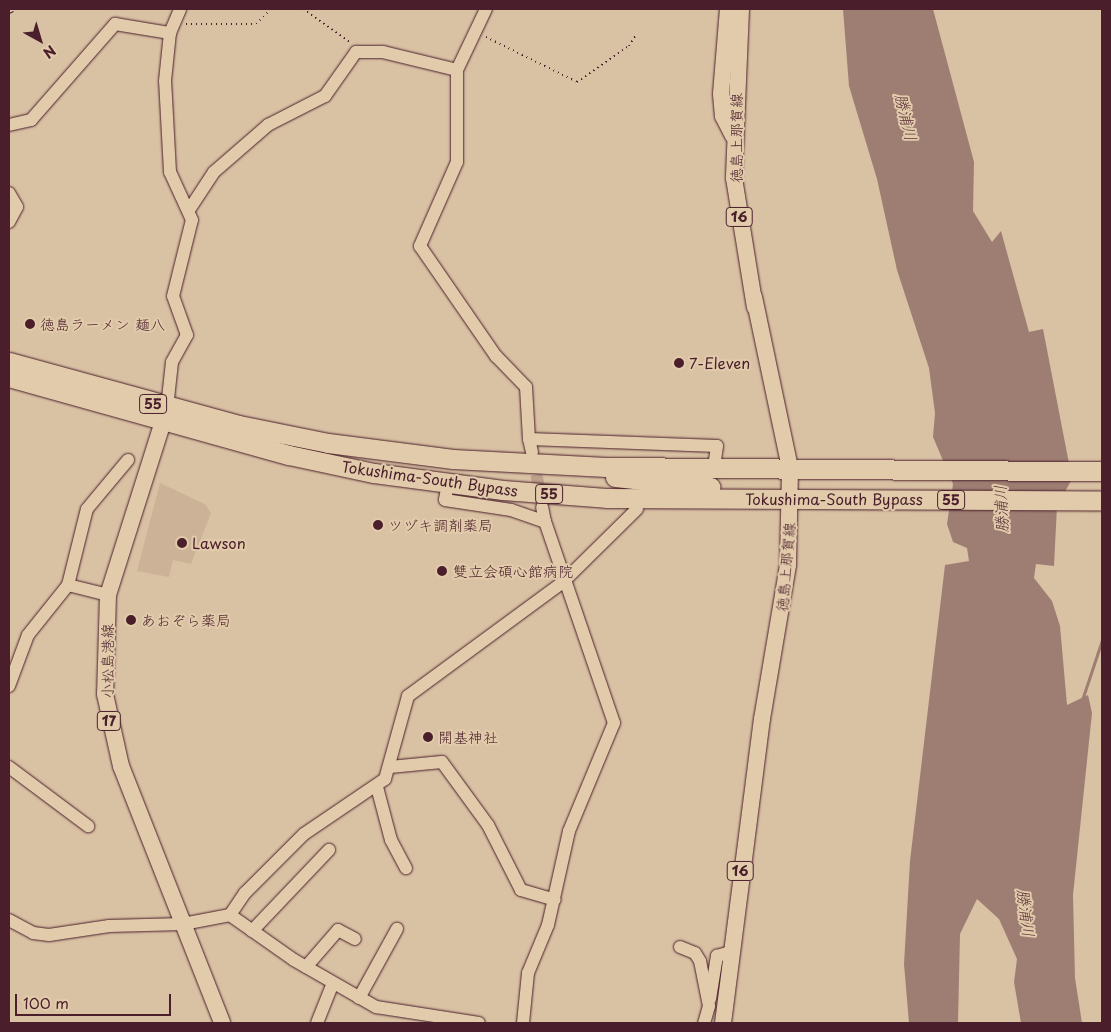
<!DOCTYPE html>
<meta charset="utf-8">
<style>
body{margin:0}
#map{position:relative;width:1111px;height:1032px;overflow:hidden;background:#d9c1a3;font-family:"Playpen Sans","Klee One",sans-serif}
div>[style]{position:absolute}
.built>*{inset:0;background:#ccb398}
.water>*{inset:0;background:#9e7e72}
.stream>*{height:3px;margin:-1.5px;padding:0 1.5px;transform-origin:1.5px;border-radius:1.5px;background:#9e7e72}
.minor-tunnel>*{height:12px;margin-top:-6px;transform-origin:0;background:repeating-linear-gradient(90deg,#bca18b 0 12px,transparent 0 18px)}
.path>*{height:2px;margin-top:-1px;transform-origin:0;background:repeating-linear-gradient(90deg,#4a1f2b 0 1px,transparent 0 5px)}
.roads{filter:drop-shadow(0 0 1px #4a1f2b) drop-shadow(0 0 1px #4a1f2b)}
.minor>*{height:12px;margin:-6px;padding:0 6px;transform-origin:6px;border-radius:6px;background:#e2cbab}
.major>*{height:16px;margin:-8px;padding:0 8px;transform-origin:8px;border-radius:8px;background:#e2cbab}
.highway>*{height:19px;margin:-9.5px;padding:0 9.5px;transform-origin:9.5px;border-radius:9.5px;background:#e2cbab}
.rail>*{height:5px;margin-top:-2.5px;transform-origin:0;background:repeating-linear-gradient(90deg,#e2cbab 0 9px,#4a1f2b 0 18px);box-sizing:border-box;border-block:1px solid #4a1f2b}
.dots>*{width:14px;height:14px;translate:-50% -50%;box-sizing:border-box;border:2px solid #e2cbab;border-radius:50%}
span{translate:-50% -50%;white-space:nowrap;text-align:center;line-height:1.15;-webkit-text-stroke:4px #e2cbab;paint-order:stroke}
.shield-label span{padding:1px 4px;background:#e2cbab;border:1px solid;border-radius:4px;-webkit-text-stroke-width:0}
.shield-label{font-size:14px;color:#4a1f2b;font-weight:700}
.street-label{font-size:15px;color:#4a1f2b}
.poi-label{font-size:15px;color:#4a1f2b}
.left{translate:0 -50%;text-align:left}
.water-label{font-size:16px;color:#5b3239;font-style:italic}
.frame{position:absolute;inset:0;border:10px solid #4a1f2b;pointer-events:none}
.north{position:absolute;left:15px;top:15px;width:50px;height:50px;-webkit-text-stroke:4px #e2cbab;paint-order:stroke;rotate:141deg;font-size:14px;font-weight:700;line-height:20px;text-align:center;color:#4a1f2b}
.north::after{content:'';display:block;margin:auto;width:18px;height:22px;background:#4a1f2b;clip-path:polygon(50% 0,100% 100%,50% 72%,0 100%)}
.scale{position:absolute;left:15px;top:994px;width:156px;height:22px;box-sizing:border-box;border:2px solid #4a1f2b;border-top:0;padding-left:6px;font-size:15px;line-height:18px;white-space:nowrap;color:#4a1f2b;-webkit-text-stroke:4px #e2cbab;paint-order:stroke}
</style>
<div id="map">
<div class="built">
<div style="clip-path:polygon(160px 483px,205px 504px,211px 513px,191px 564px,173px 560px,169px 577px,137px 571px)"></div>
</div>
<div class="water">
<div style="clip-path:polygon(843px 9px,933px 9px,974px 162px,973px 211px,992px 242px,1001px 231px,1029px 332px,1043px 329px,1072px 479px,1057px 506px,1054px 566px,1036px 564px,1034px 578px,1052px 601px,1060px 626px,1067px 705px,1088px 695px,1092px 713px,1073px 895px,1075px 978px,1082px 1023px,1021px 1023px,1014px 982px,1017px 959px,999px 919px,977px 899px,960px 934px,958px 1023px,909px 1023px,904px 964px,910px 861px,945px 565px,969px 561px,967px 548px,953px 542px,947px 524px,953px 484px,933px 437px,935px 413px,929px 368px,897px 270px,877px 179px,849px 86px)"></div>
</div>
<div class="stream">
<div style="left:1082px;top:700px;width:63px;rotate:-71.6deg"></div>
</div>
<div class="minor-tunnel">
<div style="left:533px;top:457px;width:43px;rotate:79.2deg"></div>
</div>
<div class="path">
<div style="left:303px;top:9px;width:57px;rotate:35.1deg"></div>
<div style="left:186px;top:24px;width:70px"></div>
<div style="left:256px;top:24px;width:21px;rotate:-45deg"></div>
<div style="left:486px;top:37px;width:102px;rotate:26.3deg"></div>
<div style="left:577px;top:82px;width:63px;rotate:-34.7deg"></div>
<div style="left:629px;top:46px;width:13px;rotate:-58deg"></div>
</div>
<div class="roads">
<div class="minor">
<div style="left:486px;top:9px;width:68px;rotate:115.4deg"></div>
<div style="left:457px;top:70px;width:92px;rotate:90deg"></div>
<div style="left:457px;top:162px;width:92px;rotate:113.8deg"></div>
<div style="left:420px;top:246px;width:134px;rotate:55.4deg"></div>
<div style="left:496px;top:356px;width:43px;rotate:45.9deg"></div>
<div style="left:526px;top:387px;width:52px;rotate:86.7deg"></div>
<div style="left:9px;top:125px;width:23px;rotate:-13deg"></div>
<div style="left:31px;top:120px;width:128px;rotate:-48.8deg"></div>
<div style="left:115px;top:24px;width:56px;rotate:9.3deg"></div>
<div style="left:9px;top:193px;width:16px;rotate:60deg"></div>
<div style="left:17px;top:207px;width:17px;rotate:118deg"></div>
<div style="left:189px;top:210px;width:45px;rotate:-56.7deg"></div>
<div style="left:214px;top:172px;width:72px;rotate:-41deg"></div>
<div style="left:268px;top:125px;width:64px;rotate:-27deg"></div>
<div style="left:325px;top:96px;width:54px;rotate:-54.8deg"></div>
<div style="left:356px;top:52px;width:27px"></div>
<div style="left:383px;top:52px;width:76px;rotate:13.7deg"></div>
<div style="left:167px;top:408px;width:46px;rotate:-83.8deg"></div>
<div style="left:172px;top:362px;width:31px;rotate:-61deg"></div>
<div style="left:187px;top:335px;width:41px;rotate:-109.7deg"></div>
<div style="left:173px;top:296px;width:78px;rotate:-76deg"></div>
<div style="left:192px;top:220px;width:53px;rotate:-114.6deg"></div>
<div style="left:170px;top:172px;width:91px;rotate:-93.1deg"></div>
<div style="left:165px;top:81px;width:48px;rotate:-84.1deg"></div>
<div style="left:170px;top:33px;width:26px;rotate:-67deg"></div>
<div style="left:532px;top:452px;width:13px;rotate:-103deg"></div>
<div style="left:529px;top:439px;width:188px;rotate:2.1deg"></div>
<div style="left:717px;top:446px;width:22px;rotate:98deg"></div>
<div style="left:448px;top:484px;width:16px;rotate:101deg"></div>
<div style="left:445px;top:500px;width:67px;rotate:8.6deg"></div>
<div style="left:511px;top:510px;width:36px;rotate:19deg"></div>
<div style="left:545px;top:522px;width:15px;rotate:-101deg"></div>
<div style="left:68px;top:585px;width:41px;rotate:14deg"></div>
<div style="left:9px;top:686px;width:54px;rotate:-69.6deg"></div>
<div style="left:28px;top:635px;width:64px;rotate:-51.3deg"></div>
<div style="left:68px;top:585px;width:78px;rotate:-76deg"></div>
<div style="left:87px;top:509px;width:64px;rotate:-50.1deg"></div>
<div style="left:9px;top:767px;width:99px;rotate:36.8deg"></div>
<div style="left:390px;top:767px;width:52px;rotate:-5.5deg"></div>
<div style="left:442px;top:762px;width:78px;rotate:53.9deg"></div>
<div style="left:488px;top:825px;width:73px;rotate:63.1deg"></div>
<div style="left:521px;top:890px;width:35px;rotate:16deg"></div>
<div style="left:377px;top:787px;width:55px;rotate:75.2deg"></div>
<div style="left:391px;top:840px;width:32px;rotate:62deg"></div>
<div style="left:230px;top:915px;width:27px;rotate:-56deg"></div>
<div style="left:245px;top:893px;width:83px;rotate:-45deg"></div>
<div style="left:304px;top:834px;width:98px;rotate:-34.2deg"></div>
<div style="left:385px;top:779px;width:86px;rotate:-74.5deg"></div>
<div style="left:408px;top:696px;width:192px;rotate:-36.3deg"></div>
<div style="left:563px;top:582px;width:104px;rotate:-44.6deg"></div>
<div style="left:9px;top:920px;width:27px;rotate:28deg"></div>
<div style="left:33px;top:933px;width:16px;rotate:7deg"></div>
<div style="left:49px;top:935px;width:61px;rotate:-8.5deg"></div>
<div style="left:109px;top:926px;width:74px;rotate:-1.5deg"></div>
<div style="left:183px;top:924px;width:48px;rotate:-10.8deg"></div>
<div style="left:230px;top:915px;width:78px;rotate:35.1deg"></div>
<div style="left:294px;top:960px;width:95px;rotate:29.8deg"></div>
<div style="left:376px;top:1007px;width:104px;rotate:8.8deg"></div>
<div style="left:252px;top:931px;width:112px;rotate:-46.5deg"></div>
<div style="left:680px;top:947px;width:16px;rotate:22deg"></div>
<div style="left:695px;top:953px;width:9px;rotate:58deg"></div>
<div style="left:700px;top:961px;width:46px;rotate:78.7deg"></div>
<div style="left:709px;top:1006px;width:18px;rotate:106deg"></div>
<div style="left:306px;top:967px;width:49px;rotate:-49.1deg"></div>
<div style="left:338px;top:930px;width:19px;rotate:28deg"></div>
<div style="left:359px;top:998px;width:79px;rotate:-61.2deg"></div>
<div style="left:710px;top:999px;width:44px;rotate:-80.8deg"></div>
<div style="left:717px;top:956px;width:14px;rotate:-17deg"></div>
<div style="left:317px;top:1023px;width:43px;rotate:-68.2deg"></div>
<div style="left:523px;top:1023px;width:50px;rotate:-84.3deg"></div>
<div style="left:528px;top:973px;width:52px;rotate:-67.4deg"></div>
<div style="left:548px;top:925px;width:96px;rotate:-77.4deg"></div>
<div style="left:569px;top:831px;width:117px;rotate:-67.4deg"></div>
<div style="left:614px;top:723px;width:213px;rotate:-108.9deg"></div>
</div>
<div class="major">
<div style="left:728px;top:9px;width:85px;rotate:94.7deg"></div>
<div style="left:721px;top:94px;width:22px;rotate:85deg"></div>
<div style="left:723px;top:116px;width:22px;rotate:63deg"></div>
<div style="left:741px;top:9px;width:169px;rotate:92.4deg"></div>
<div style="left:734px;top:178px;width:131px;rotate:80.8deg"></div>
<div style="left:167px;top:409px;width:195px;rotate:107.6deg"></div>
<div style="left:108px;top:595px;width:99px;rotate:91.7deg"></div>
<div style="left:105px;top:694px;width:74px;rotate:77.5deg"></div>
<div style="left:121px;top:766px;width:276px;rotate:68.5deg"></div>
<div style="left:723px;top:1023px;width:306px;rotate:-82.7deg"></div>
<div style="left:762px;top:719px;width:156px;rotate:-80.4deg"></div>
<div style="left:788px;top:565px;width:97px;rotate:-88.8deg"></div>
<div style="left:790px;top:468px;width:175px;rotate:-101.9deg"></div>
</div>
<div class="highway">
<div style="left:9px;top:362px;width:238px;rotate:15.3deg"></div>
<div style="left:239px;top:425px;width:91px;rotate:11.4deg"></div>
<div style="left:328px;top:443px;width:126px;rotate:7.3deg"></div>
<div style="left:453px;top:459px;width:153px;rotate:3deg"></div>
<div style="left:606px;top:467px;width:496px;rotate:0.5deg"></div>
<div style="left:9px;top:377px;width:291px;rotate:15.6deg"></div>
<div style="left:289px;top:455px;width:87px;rotate:12deg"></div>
<div style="left:374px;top:473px;width:130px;rotate:7.5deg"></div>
<div style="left:503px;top:490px;width:103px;rotate:4.4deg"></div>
<div style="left:606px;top:498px;width:496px;rotate:0.3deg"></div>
<div style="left:615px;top:477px;width:96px;rotate:6deg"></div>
</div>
</div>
<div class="rail">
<div style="left:9px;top:11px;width:4px;rotate:-27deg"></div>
</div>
<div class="dots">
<div style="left:30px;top:324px;background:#4a1f2b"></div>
<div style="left:679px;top:363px;background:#4a1f2b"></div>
<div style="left:378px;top:525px;background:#4a1f2b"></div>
<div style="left:182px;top:543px;background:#4a1f2b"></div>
<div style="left:442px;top:571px;background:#4a1f2b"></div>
<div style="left:131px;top:620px;background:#4a1f2b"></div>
<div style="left:428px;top:737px;background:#4a1f2b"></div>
</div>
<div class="shield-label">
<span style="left:739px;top:217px">16</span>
<span style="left:153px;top:404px">55</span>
<span style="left:549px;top:494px">55</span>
<span style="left:951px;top:500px">55</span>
<span style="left:109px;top:721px">17</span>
<span style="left:740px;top:871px">16</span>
</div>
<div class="street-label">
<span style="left:736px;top:138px;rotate:-90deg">徳島上那賀線</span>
<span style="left:430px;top:478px;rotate:8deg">Tokushima-South Bypass</span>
<span style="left:834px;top:499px">Tokushima-South Bypass</span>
<span style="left:785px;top:567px;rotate:-85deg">徳島上那賀線</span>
<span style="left:107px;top:661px;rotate:-90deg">小松島港線</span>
</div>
<div class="poi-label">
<span class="left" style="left:40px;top:324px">徳島ラーメン 麺八</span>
<span class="left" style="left:689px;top:363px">7-Eleven</span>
<span class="left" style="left:388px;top:525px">ツヅキ調剤薬局</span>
<span class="left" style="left:192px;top:543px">Lawson</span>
<span class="left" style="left:453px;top:571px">雙立会碩心館病院</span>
<span class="left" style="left:141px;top:620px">あおぞら薬局</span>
<span class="left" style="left:438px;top:737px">開基神社</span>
</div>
<div class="water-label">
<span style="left:907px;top:117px;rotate:77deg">勝浦川</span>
<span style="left:1000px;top:509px;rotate:-93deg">勝浦川</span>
<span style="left:1027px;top:913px;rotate:83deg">勝浦川</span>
</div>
<div class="frame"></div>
<div class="north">N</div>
<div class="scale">100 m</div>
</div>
